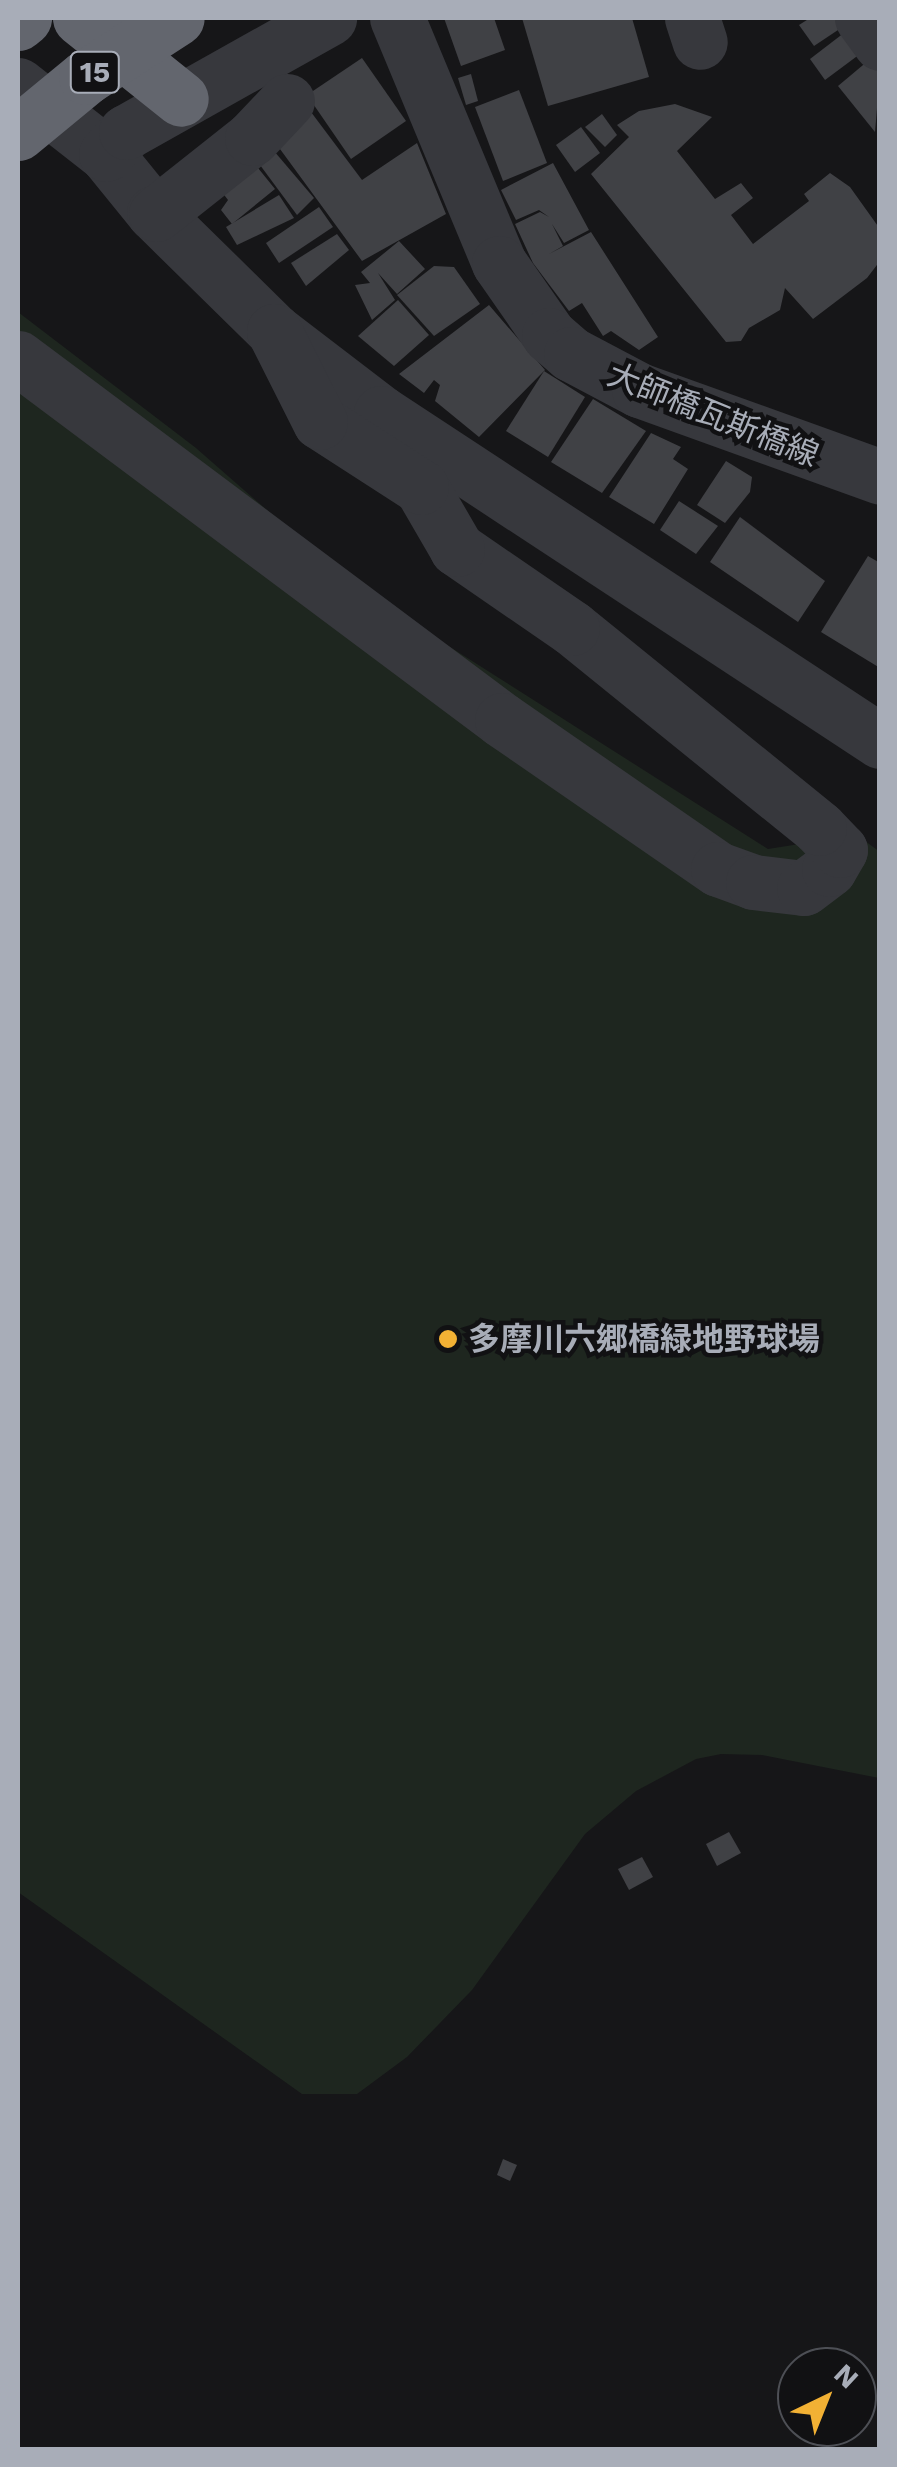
<!DOCTYPE html>
<meta charset="utf-8">
<style>
body{margin:0}
#map{position:relative;width:897px;height:2467px;overflow:hidden;background:#161618;font-family:"Work Sans","Noto Sans JP",sans-serif}
div>[style]{position:absolute}
.green>*{inset:0;background:#1e261f}
.building>*{inset:0;background:#404145}
.minor>*{height:55px;margin:-27.5px;padding:0 27.5px;transform-origin:27.5px;border-radius:27.5px;background:#37383d}
.highway>*{height:55px;margin:-27.5px;padding:0 27.5px;transform-origin:27.5px;border-radius:27.5px;background:#63666e}
.dots>*{width:28px;height:28px;translate:-50% -50%;box-sizing:border-box;border:5px solid #111113;border-radius:50%}
span{translate:-50% -50%;white-space:nowrap;text-align:center;line-height:1.15;-webkit-text-stroke:9px #111113;paint-order:stroke}
.shield-label span{padding:2px 8px;background:#111113;border:2px solid;border-radius:8px;-webkit-text-stroke-width:0}
.shield-label{font-size:30px;color:#a8adb8;font-weight:700}
.street-label{font-size:32px;color:#a8adb8}
.poi-label{font-size:32px;color:#a8adb8;font-weight:700}
.left{translate:0 -50%;text-align:left}
.frame{position:absolute;inset:0;border:20px solid #a8adb8;pointer-events:none}
.north{position:absolute;left:777px;top:2347px;width:100px;height:100px;box-sizing:border-box;background:#111113;border:2px solid #4d4f55;border-radius:50%;rotate:43deg;font-size:28px;font-weight:700;line-height:40px;text-align:center;color:#a8adb8}
.north::after{content:'';display:block;margin:auto;width:35px;height:45px;background:#f2b134;clip-path:polygon(50% 0,100% 100%,50% 72%,0 100%)}
</style>
<div id="map">
<div class="green">
<div style="clip-path:polygon(18px 312px,196px 448px,354px 586px,768px 849px,806px 843px,830px 815px,880px 852px,879px 1778px,762px 1755px,721px 1754px,696px 1759px,636px 1791px,585px 1834px,472px 1990px,407px 2057px,357px 2094px,302px 2094px,18px 1892px)"></div>
</div>
<div class="building">
<div style="clip-path:polygon(444px 18px,494px 18px,505px 50px,461px 66px)"></div>
<div style="clip-path:polygon(522px 18px,632px 18px,649px 77px,548px 106px)"></div>
<div style="clip-path:polygon(810px 18px,856px 18px,814px 46px,799px 25px)"></div>
<div style="clip-path:polygon(853px 26px,868px 48px,825px 80px,810px 59px)"></div>
<div style="clip-path:polygon(362px 58px,406px 121px,351px 159px,307px 95px)"></div>
<div style="clip-path:polygon(869px 60px,880px 73px,875px 132px,838px 86px)"></div>
<div style="clip-path:polygon(471px 74px,478px 101px,466px 105px,458px 78px)"></div>
<div style="clip-path:polygon(519px 90px,547px 163px,503px 181px,475px 107px)"></div>
<div style="clip-path:polygon(302px 100px,362px 180px,417px 143px,446px 214px,362px 261px,269px 134px)"></div>
<div style="clip-path:polygon(675px 104px,712px 117px,677px 151px,715px 199px,741px 183px,753px 198px,731px 215px,753px 244px,809px 201px,804px 194px,830px 173px,850px 187px,880px 229px,880px 261px,867px 278px,813px 319px,785px 288px,780px 310px,749px 328px,741px 341px,726px 342px,591px 174px,629px 137px,617px 125px,639px 111px)"></div>
<div style="clip-path:polygon(602px 114px,617px 135px,605px 147px,585px 127px)"></div>
<div style="clip-path:polygon(581px 127px,600px 153px,575px 172px,556px 145px)"></div>
<div style="clip-path:polygon(274px 151px,314px 198px,297px 215px,260px 165px)"></div>
<div style="clip-path:polygon(254px 163px,275px 189px,232px 224px,221px 210px,228px 200px,219px 188px)"></div>
<div style="clip-path:polygon(553px 163px,589px 230px,564px 243px,552px 224px,563px 246px,549px 254px,591px 232px,658px 337px,639px 350px,611px 331px,603px 336px,582px 303px,569px 311px,533px 263px,515px 224px,540px 212px,549px 217px,539px 210px,516px 220px,501px 190px)"></div>
<div style="clip-path:polygon(279px 195px,294px 218px,237px 245px,226px 227px)"></div>
<div style="clip-path:polygon(319px 207px,333px 227px,279px 263px,266px 243px)"></div>
<div style="clip-path:polygon(337px 234px,349px 250px,306px 286px,291px 263px)"></div>
<div style="clip-path:polygon(399px 241px,425px 269px,397px 294px,378px 273px,395px 300px,372px 320px,355px 285px,370px 283px,361px 272px)"></div>
<div style="clip-path:polygon(434px 266px,454px 267px,480px 304px,434px 336px,397px 295px)"></div>
<div style="clip-path:polygon(398px 300px,429px 335px,394px 366px,358px 336px)"></div>
<div style="clip-path:polygon(489px 305px,545px 370px,479px 437px,435px 401px,440px 385px,434px 380px,424px 393px,399px 374px)"></div>
<div style="clip-path:polygon(544px 371px,585px 397px,548px 457px,506px 431px)"></div>
<div style="clip-path:polygon(593px 399px,646px 431px,602px 493px,551px 462px)"></div>
<div style="clip-path:polygon(651px 433px,681px 447px,673px 459px,688px 469px,654px 524px,609px 497px)"></div>
<div style="clip-path:polygon(726px 461px,752px 477px,750px 492px,725px 523px,697px 505px)"></div>
<div style="clip-path:polygon(679px 501px,718px 526px,696px 554px,660px 530px)"></div>
<div style="clip-path:polygon(740px 517px,825px 581px,798px 622px,710px 562px)"></div>
<div style="clip-path:polygon(868px 556px,880px 563px,880px 668px,821px 632px)"></div>
<div style="clip-path:polygon(729px 1832px,741px 1853px,717px 1866px,706px 1844px)"></div>
<div style="clip-path:polygon(642px 1857px,653px 1877px,629px 1890px,618px 1869px)"></div>
<div style="clip-path:polygon(503px 2159px,517px 2165px,510px 2181px,497px 2175px)"></div>
</div>
<div class="minor">
<div style="left:397px;top:18px;width:265px;rotate:67.4deg"></div>
<div style="left:499px;top:263px;width:88px;rotate:55.2deg"></div>
<div style="left:549px;top:335px;width:29px;rotate:41deg"></div>
<div style="left:571px;top:354px;width:77px;rotate:27.9deg"></div>
<div style="left:639px;top:390px;width:256px;rotate:19.8deg"></div>
<div style="left:692px;top:18px;width:25px;rotate:72deg"></div>
<div style="left:862px;top:18px;width:31px;rotate:54deg"></div>
<div style="left:18px;top:85px;width:112px;rotate:38.1deg"></div>
<div style="left:106px;top:154px;width:76px;rotate:50.9deg"></div>
<div style="left:154px;top:213px;width:168px;rotate:44.5deg"></div>
<div style="left:274px;top:331px;width:135px;rotate:37.5deg"></div>
<div style="left:381px;top:413px;width:597px;rotate:33.32deg"></div>
<div style="left:106px;top:154px;width:30px;rotate:-48deg"></div>
<div style="left:126px;top:132px;width:233px;rotate:-29.3deg"></div>
<div style="left:156px;top:214px;width:122px;rotate:-38.4deg"></div>
<div style="left:252px;top:138px;width:51px;rotate:-46.6deg"></div>
<div style="left:18px;top:358px;width:604px;rotate:36.79deg"></div>
<div style="left:502px;top:720px;width:262px;rotate:34.6deg"></div>
<div style="left:718px;top:869px;width:37px;rotate:20deg"></div>
<div style="left:753px;top:882px;width:51px;rotate:6.7deg"></div>
<div style="left:804px;top:888px;width:31px;rotate:-37deg"></div>
<div style="left:829px;top:869px;width:22px;rotate:-60deg"></div>
<div style="left:840px;top:850px;width:30px;rotate:-134deg"></div>
<div style="left:819px;top:828px;width:318px;rotate:-141deg"></div>
<div style="left:572px;top:628px;width:140px;rotate:-145.5deg"></div>
<div style="left:457px;top:549px;width:72px;rotate:-120.1deg"></div>
<div style="left:421px;top:487px;width:120px;rotate:-147.2deg"></div>
<div style="left:320px;top:422px;width:102px;rotate:-116.8deg"></div>
</div>
<div class="highway">
<div style="left:80px;top:18px;width:129px;rotate:38.7deg"></div>
<div style="left:18px;top:23px;width:8px;rotate:-40deg"></div>
<div style="left:18px;top:133px;width:88px;rotate:-39.5deg"></div>
<div style="left:86px;top:77px;width:108px;rotate:-33deg"></div>
</div>
<div class="dots">
<div style="left:448px;top:1339px;background:#f2b134"></div>
</div>
<div class="shield-label">
<span style="left:95px;top:72px">15</span>
</div>
<div class="street-label">
<span style="left:713px;top:415px;rotate:22deg">大師橋瓦斯橋線</span>
</div>
<div class="poi-label">
<span class="left" style="left:468px;top:1339px">多摩川六郷橋緑地野球場</span>
</div>
<div class="frame"></div>
<div class="north">N</div>
</div>
